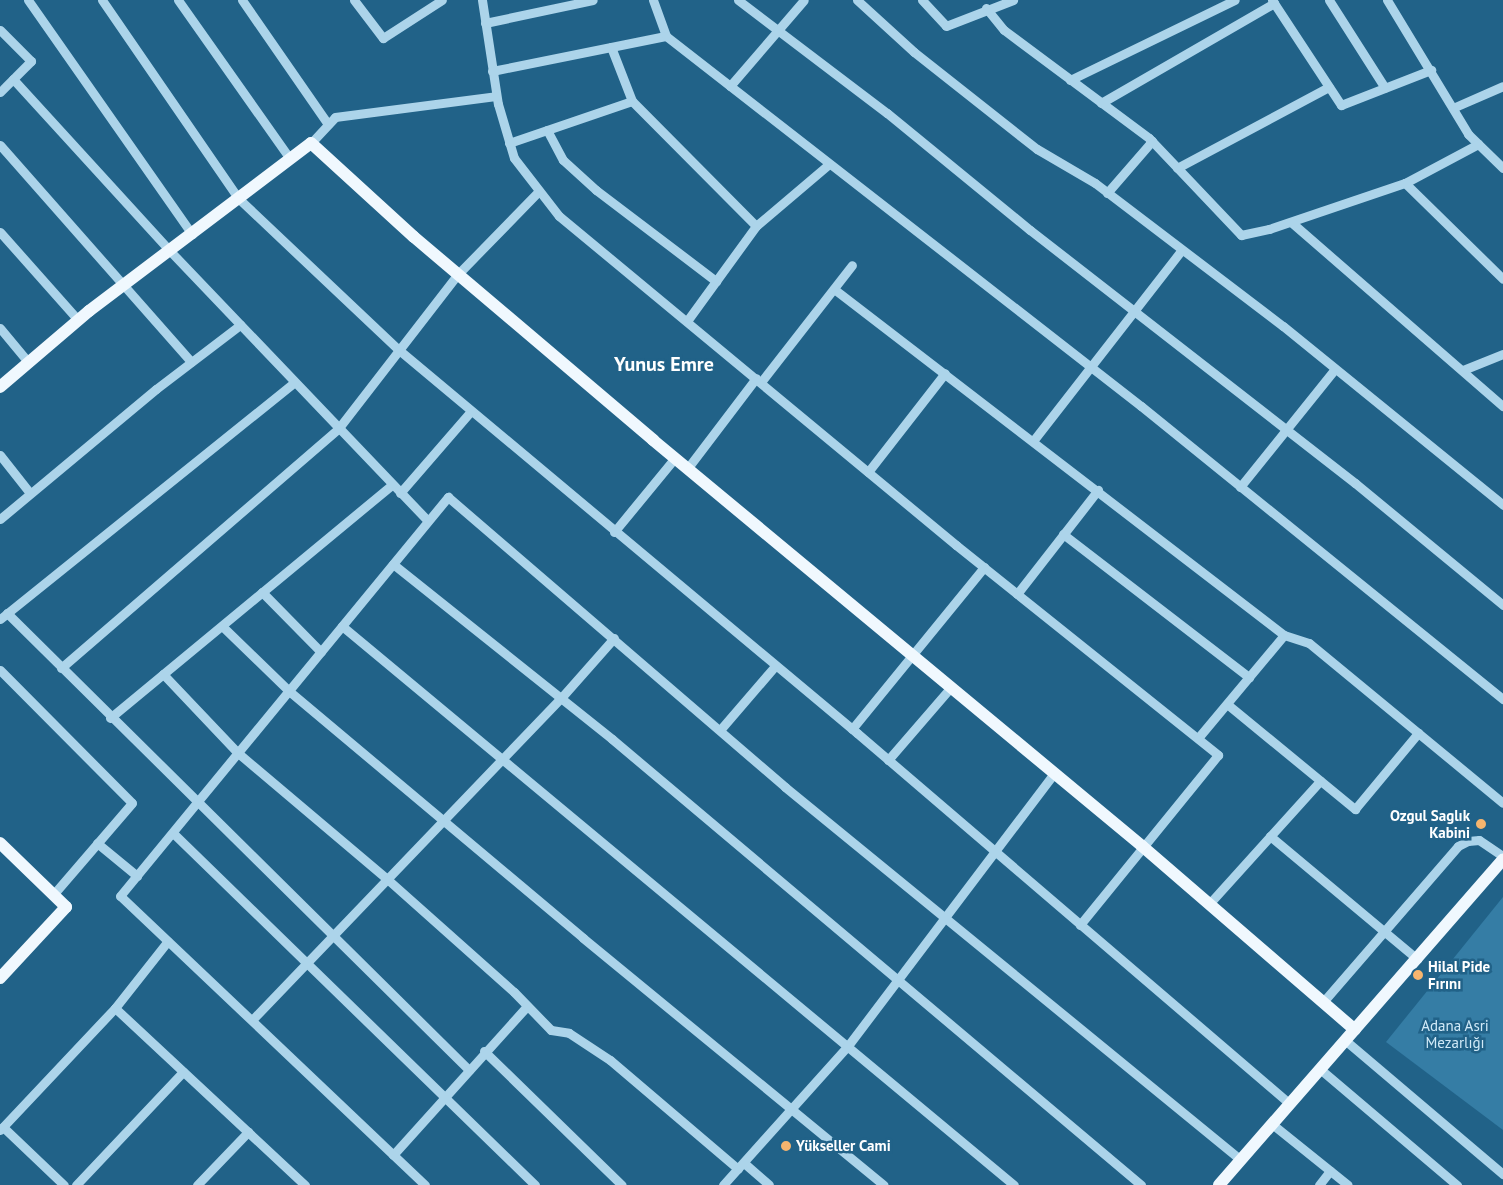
<!DOCTYPE html>
<meta charset="utf-8">
<style>
body{margin:0}
#map{position:relative;width:1503px;height:1185px;overflow:hidden;background:#216288;font-family:"PT Sans",sans-serif}
div>[style]{position:absolute}
.green>*{inset:0;background:#357da5}
.minor>*{height:9px;margin:-4.5px;padding:0 4.5px;transform-origin:4.5px;border-radius:4.5px;background:#acd4ea}
.major>*{height:12px;margin:-6px;padding:0 6px;transform-origin:6px;border-radius:6px;background:#f0f8fe}
.dots>*{width:14px;height:14px;translate:-50% -50%;box-sizing:border-box;border:2px solid #216288;border-radius:50%}
span{translate:-50% -50%;white-space:nowrap;text-align:center;line-height:1.15;-webkit-text-stroke:5px #216288;paint-order:stroke}
.poi-label{font-size:15px;color:#fff;font-weight:700}
.right{translate:-100% -50%;text-align:right}
.left{translate:0 -50%;text-align:left}
.park-label{font-size:15px;color:#d1eaf8}
.district-label{font-size:20px;color:#fff;font-weight:700}
</style>
<div id="map">
<div class="green">
<div style="clip-path:polygon(1503px 897px,1503px 1130px,1386px 1042px)"></div>
</div>
<div class="minor">
<div style="left:28px;top:0;width:286px;rotate:55deg"></div>
<div style="left:102px;top:0;width:240px;rotate:55.5deg"></div>
<div style="left:238px;top:198px;width:221px;rotate:43.4deg"></div>
<div style="left:399px;top:350px;width:597px;rotate:39.9deg"></div>
<div style="left:857px;top:733px;width:570px;rotate:40.59deg"></div>
<div style="left:178px;top:0;width:194px;rotate:54.8deg"></div>
<div style="left:242px;top:0;width:151px;rotate:55.3deg"></div>
<div style="left:354px;top:0;width:48px;rotate:52.7deg"></div>
<div style="left:383px;top:38px;width:70px;rotate:-32.8deg"></div>
<div style="left:482px;top:0;width:105px;rotate:81.3deg"></div>
<div style="left:498px;top:104px;width:56px;rotate:73.5deg"></div>
<div style="left:514px;top:158px;width:73px;rotate:52.2deg"></div>
<div style="left:559px;top:216px;width:516px;rotate:39.65deg"></div>
<div style="left:956px;top:545px;width:336px;rotate:38.7deg"></div>
<div style="left:1218px;top:755px;width:219px;rotate:129.1deg"></div>
<div style="left:653px;top:0;width:38px;rotate:70deg"></div>
<div style="left:738px;top:0;width:187px;rotate:37.2deg"></div>
<div style="left:887px;top:113px;width:185px;rotate:39.3deg"></div>
<div style="left:1030px;top:230px;width:412px;rotate:37.9deg"></div>
<div style="left:1355px;top:483px;width:192px;rotate:39.5deg"></div>
<div style="left:857px;top:0;width:77px;rotate:42.4deg"></div>
<div style="left:914px;top:52px;width:157px;rotate:38.3deg"></div>
<div style="left:1037px;top:149px;width:67px;rotate:30.4deg"></div>
<div style="left:1095px;top:183px;width:236px;rotate:37.3deg"></div>
<div style="left:1283px;top:326px;width:284px;rotate:39.1deg"></div>
<div style="left:922px;top:0;width:35px;rotate:47deg"></div>
<div style="left:946px;top:26px;width:72px;rotate:-21.2deg"></div>
<div style="left:1272px;top:0;width:126px;rotate:56.7deg"></div>
<div style="left:1341px;top:105px;width:97px;rotate:-21.3deg"></div>
<div style="left:1329px;top:0;width:104px;rotate:57.5deg"></div>
<div style="left:1387px;top:0;width:157px;rotate:58.8deg"></div>
<div style="left:1468px;top:134px;width:49px;rotate:44.2deg"></div>
<div style="left:986px;top:8px;width:28px;rotate:51deg"></div>
<div style="left:1004px;top:30px;width:181px;rotate:36.7deg"></div>
<div style="left:1149px;top:138px;width:134px;rotate:46.5deg"></div>
<div style="left:1241px;top:235px;width:29px;rotate:-12deg"></div>
<div style="left:1269px;top:229px;width:144px;rotate:-18.7deg"></div>
<div style="left:1405px;top:183px;width:83px;rotate:-28.1deg"></div>
<div style="left:485px;top:23px;width:110px;rotate:-12deg"></div>
<div style="left:0;top:30px;width:44px;rotate:45deg"></div>
<div style="left:31px;top:61px;width:44px;rotate:135deg"></div>
<div style="left:611px;top:47px;width:58px;rotate:68.7deg"></div>
<div style="left:632px;top:101px;width:176px;rotate:45.2deg"></div>
<div style="left:492px;top:71px;width:177px;rotate:-11.4deg"></div>
<div style="left:666px;top:36px;width:602px;rotate:37.92deg"></div>
<div style="left:1141px;top:406px;width:466px;rotate:39deg"></div>
<div style="left:13px;top:79px;width:233px;rotate:47.6deg"></div>
<div style="left:170px;top:251px;width:373px;rotate:46.3deg"></div>
<div style="left:1070px;top:80px;width:183px;rotate:-25.9deg"></div>
<div style="left:730px;top:86px;width:113px;rotate:-49.3deg"></div>
<div style="left:1101px;top:103px;width:200px;rotate:-30deg"></div>
<div style="left:1455px;top:107px;width:52px;rotate:-23.6deg"></div>
<div style="left:547px;top:130px;width:34px;rotate:62deg"></div>
<div style="left:563px;top:160px;width:45px;rotate:42.3deg"></div>
<div style="left:596px;top:190px;width:151px;rotate:37.2deg"></div>
<div style="left:311px;top:143px;width:35px;rotate:-47deg"></div>
<div style="left:335px;top:117px;width:162px;rotate:-7.4deg"></div>
<div style="left:509px;top:143px;width:130px;rotate:-18.9deg"></div>
<div style="left:0;top:145px;width:289px;rotate:48.6deg"></div>
<div style="left:1177px;top:168px;width:172px;rotate:-28.1deg"></div>
<div style="left:1405px;top:183px;width:137px;rotate:44.4deg"></div>
<div style="left:1107px;top:193px;width:69px;rotate:-49.1deg"></div>
<div style="left:1291px;top:222px;width:281px;rotate:41deg"></div>
<div style="left:0;top:232px;width:118px;rotate:48.4deg"></div>
<div style="left:834px;top:289px;width:568px;rotate:37.56deg"></div>
<div style="left:1284px;top:635px;width:26px;rotate:18deg"></div>
<div style="left:1309px;top:643px;width:251px;rotate:39.5deg"></div>
<div style="left:687px;top:321px;width:117px;rotate:-54deg"></div>
<div style="left:756px;top:226px;width:96px;rotate:-40.3deg"></div>
<div style="left:0;top:328px;width:45px;rotate:50.4deg"></div>
<div style="left:1463px;top:370px;width:43px;rotate:-21.8deg"></div>
<div style="left:761px;top:382px;width:148px;rotate:-52.1deg"></div>
<div style="left:1033px;top:441px;width:241px;rotate:-52.1deg"></div>
<div style="left:0;top:455px;width:48px;rotate:51.7deg"></div>
<div style="left:687px;top:469px;width:114px;rotate:-52.8deg"></div>
<div style="left:868px;top:472px;width:125px;rotate:-52.1deg"></div>
<div style="left:1240px;top:487px;width:151px;rotate:-51.2deg"></div>
<div style="left:400px;top:493px;width:108px;rotate:-49.1deg"></div>
<div style="left:0;top:519px;width:203px;rotate:-39.8deg"></div>
<div style="left:156px;top:389px;width:106px;rotate:-37.3deg"></div>
<div style="left:614px;top:532px;width:94px;rotate:-50.6deg"></div>
<div style="left:1063px;top:534px;width:235px;rotate:37.6deg"></div>
<div style="left:393px;top:564px;width:280px;rotate:38.6deg"></div>
<div style="left:612px;top:739px;width:692px;rotate:40.13deg"></div>
<div style="left:262px;top:592px;width:84px;rotate:45.5deg"></div>
<div style="left:1017px;top:594px;width:132px;rotate:-52.1deg"></div>
<div style="left:7px;top:613px;width:650px;rotate:44.69deg"></div>
<div style="left:0;top:619px;width:377px;rotate:-38.8deg"></div>
<div style="left:222px;top:626px;width:93px;rotate:44.1deg"></div>
<div style="left:289px;top:691px;width:384px;rotate:40deg"></div>
<div style="left:583px;top:938px;width:389px;rotate:39.4deg"></div>
<div style="left:342px;top:626px;width:874px;rotate:39.76deg"></div>
<div style="left:61px;top:668px;width:366px;rotate:-40.8deg"></div>
<div style="left:338px;top:429px;width:196px;rotate:-52.3deg"></div>
<div style="left:458px;top:274px;width:116px;rotate:-45.7deg"></div>
<div style="left:0;top:670px;width:187px;rotate:45.2deg"></div>
<div style="left:132px;top:803px;width:121px;rotate:130.7deg"></div>
<div style="left:163px;top:674px;width:109px;rotate:46.5deg"></div>
<div style="left:238px;top:753px;width:194px;rotate:40.2deg"></div>
<div style="left:386px;top:878px;width:171px;rotate:41.7deg"></div>
<div style="left:514px;top:992px;width:53px;rotate:45.8deg"></div>
<div style="left:551px;top:1030px;width:18px;rotate:9deg"></div>
<div style="left:569px;top:1033px;width:49px;rotate:33.4deg"></div>
<div style="left:610px;top:1060px;width:168px;rotate:40.4deg"></div>
<div style="left:1227px;top:704px;width:166px;rotate:39.4deg"></div>
<div style="left:1355px;top:809px;width:99px;rotate:-50.3deg"></div>
<div style="left:110px;top:718px;width:366px;rotate:-39.6deg"></div>
<div style="left:852px;top:729px;width:209px;rotate:-50.8deg"></div>
<div style="left:720px;top:730px;width:84px;rotate:-49.3deg"></div>
<div style="left:1198px;top:738px;width:134px;rotate:-50.1deg"></div>
<div style="left:888px;top:760px;width:96px;rotate:-49.2deg"></div>
<div style="left:173px;top:833px;width:505px;rotate:44.2deg"></div>
<div style="left:1270px;top:836px;width:192px;rotate:39.9deg"></div>
<div style="left:97px;top:843px;width:52px;rotate:39.5deg"></div>
<div style="left:1209px;top:904px;width:166px;rotate:-47.9deg"></div>
<div style="left:1323px;top:1002px;width:206px;rotate:-49.1deg"></div>
<div style="left:1458px;top:846px;width:11px;rotate:-27deg"></div>
<div style="left:1468px;top:841px;width:11px;rotate:-5deg"></div>
<div style="left:1479px;top:840px;width:29px;rotate:34deg"></div>
<div style="left:115px;top:1008px;width:260px;rotate:43deg"></div>
<div style="left:252px;top:1020px;width:446px;rotate:-46.2deg"></div>
<div style="left:561px;top:698px;width:80px;rotate:-48.5deg"></div>
<div style="left:1346px;top:1041px;width:206px;rotate:40.3deg"></div>
<div style="left:484px;top:1051px;width:192px;rotate:44.2deg"></div>
<div style="left:1320px;top:1069px;width:180px;rotate:40.3deg"></div>
<div style="left:1272px;top:1124px;width:97px;rotate:38.8deg"></div>
<div style="left:3px;top:1127px;width:84px;rotate:43.6deg"></div>
<div style="left:0;top:1130px;width:168px;rotate:-46.7deg"></div>
<div style="left:115px;top:1008px;width:85px;rotate:-51.7deg"></div>
<div style="left:393px;top:1155px;width:200px;rotate:-48deg"></div>
<div style="left:744px;top:1163px;width:33px;rotate:41deg"></div>
<div style="left:76px;top:1185px;width:156px;rotate:-46.6deg"></div>
<div style="left:197px;top:1185px;width:74px;rotate:-46.1deg"></div>
<div style="left:425px;top:1185px;width:420px;rotate:-136.5deg"></div>
<div style="left:120px;top:896px;width:517px;rotate:-50.58deg"></div>
<div style="left:448px;top:497px;width:445px;rotate:40.7deg"></div>
<div style="left:785px;top:787px;width:589px;rotate:39.28deg"></div>
<div style="left:723px;top:1185px;width:186px;rotate:-48.1deg"></div>
<div style="left:847px;top:1047px;width:343px;rotate:-52.9deg"></div>
<div style="left:1319px;top:1185px;width:18px;rotate:-52deg"></div>
</div>
<div class="major">
<div style="left:0;top:387px;width:117px;rotate:-40.5deg"></div>
<div style="left:89px;top:311px;width:278px;rotate:-37.1deg"></div>
<div style="left:311px;top:143px;width:139px;rotate:42.4deg"></div>
<div style="left:414px;top:237px;width:314px;rotate:40.3deg"></div>
<div style="left:653px;top:440px;width:636px;rotate:39.7deg"></div>
<div style="left:1142px;top:846px;width:281px;rotate:40.8deg"></div>
<div style="left:0;top:843px;width:92px;rotate:44.1deg"></div>
<div style="left:66px;top:907px;width:97px;rotate:132.9deg"></div>
<div style="left:1219px;top:1185px;width:432px;rotate:-48.9deg"></div>
</div>
<div class="dots">
<div style="left:1481px;top:824px;background:#f7b56e"></div>
<div style="left:1418px;top:975px;background:#f7b56e"></div>
<div style="left:786px;top:1146px;background:#f7b56e"></div>
</div>
<div class="poi-label">
<span class="right" style="left:1470px;top:824px">Ozgul Saglık<br>Kabini</span>
<span class="left" style="left:1428px;top:975px">Hilal Pide<br>Fırını</span>
<span class="left" style="left:796px;top:1146px">Yükseller Cami</span>
</div>
<div class="park-label">
<span style="left:1455px;top:1034px">Adana Asri<br>Mezarlığı</span>
</div>
<div class="district-label">
<span style="left:664px;top:364px">Yunus Emre</span>
</div>
</div>
